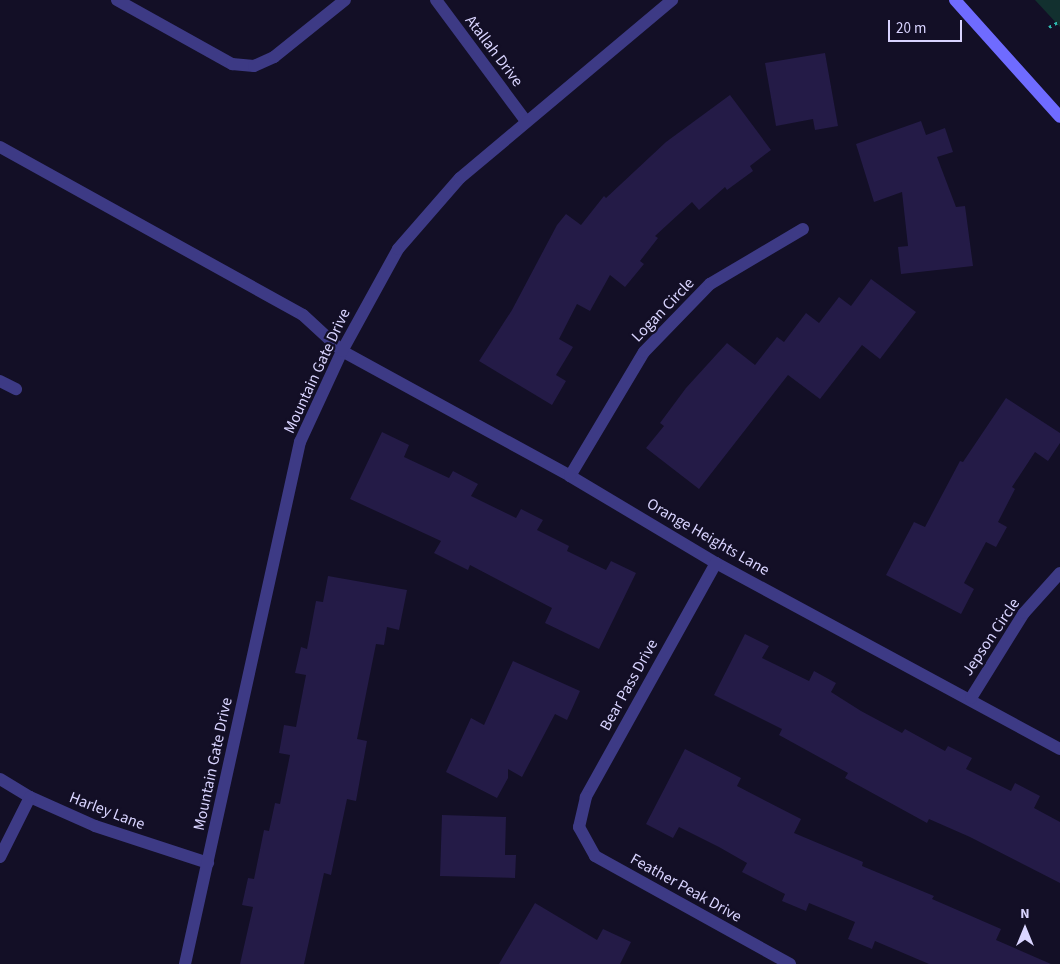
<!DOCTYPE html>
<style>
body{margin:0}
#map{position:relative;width:1060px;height:964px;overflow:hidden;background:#130f26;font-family:"Source Sans 3",sans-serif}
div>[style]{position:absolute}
.green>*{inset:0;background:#12302f}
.building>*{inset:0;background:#241b47}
.path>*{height:3px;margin-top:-1.5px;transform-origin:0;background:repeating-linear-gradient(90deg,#2fb8b0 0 2.5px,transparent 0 6.5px)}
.service>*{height:12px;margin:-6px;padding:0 6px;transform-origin:6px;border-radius:6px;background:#3d3a85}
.minor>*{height:12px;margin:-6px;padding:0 6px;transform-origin:6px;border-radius:6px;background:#3d3a85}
.secondary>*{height:12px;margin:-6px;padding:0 6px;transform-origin:6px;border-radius:6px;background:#6f6bff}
span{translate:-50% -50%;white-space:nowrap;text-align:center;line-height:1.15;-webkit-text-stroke:4.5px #130f26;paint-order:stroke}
.street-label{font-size:16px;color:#d9d4ff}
.north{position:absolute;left:1000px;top:904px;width:50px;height:50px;-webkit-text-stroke:4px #130f26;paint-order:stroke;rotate:0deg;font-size:14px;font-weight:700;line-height:20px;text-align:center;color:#d9d4ff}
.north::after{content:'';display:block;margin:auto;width:18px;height:22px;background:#d9d4ff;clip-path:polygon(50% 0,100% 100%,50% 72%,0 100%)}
.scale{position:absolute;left:888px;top:20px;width:74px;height:22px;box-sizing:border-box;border:2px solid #d9d4ff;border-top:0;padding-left:6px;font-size:15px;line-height:18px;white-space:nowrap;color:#d9d4ff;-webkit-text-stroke:4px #130f26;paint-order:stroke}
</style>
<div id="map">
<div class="green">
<div style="clip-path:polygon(1035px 0,1060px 0,1060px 27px)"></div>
</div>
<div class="building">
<div style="clip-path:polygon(825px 53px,838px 126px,815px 130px,813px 119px,776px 126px,765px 63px)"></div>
<div style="clip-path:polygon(730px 95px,771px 150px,750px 166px,753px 171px,727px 190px,725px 187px,699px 210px,692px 202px,655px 236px,658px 238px,640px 261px,644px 264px,625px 287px,610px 275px,590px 311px,577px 304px,559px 339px,573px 347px,556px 375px,566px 381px,552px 405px,479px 361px,512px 310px,557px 225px,566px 214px,581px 225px,604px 196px,606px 198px,666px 142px)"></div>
<div style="clip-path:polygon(921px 121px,926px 135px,945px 128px,953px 152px,937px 157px,956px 207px,965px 206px,973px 266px,901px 274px,898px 247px,908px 246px,902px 192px,874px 202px,856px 144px)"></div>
<div style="clip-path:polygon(871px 279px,916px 312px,880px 359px,862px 345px,820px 399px,788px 375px,699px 489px,646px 448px,664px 426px,660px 423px,686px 388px,727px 343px,755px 365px,777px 337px,784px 342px,806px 313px,819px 323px,839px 297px,851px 306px)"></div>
<div style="clip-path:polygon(1006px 398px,1060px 433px,1060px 443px,1048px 461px,1035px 452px,1012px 487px,1015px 489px,998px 522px,1007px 527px,996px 547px,986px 542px,964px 583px,974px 589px,961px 614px,886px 575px,914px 522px,925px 527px,960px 461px,963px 462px)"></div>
<div style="clip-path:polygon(382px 432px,409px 445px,404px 457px,449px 478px,453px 471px,478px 484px,471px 496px,516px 518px,521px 509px,543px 520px,537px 530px,569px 546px,567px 551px,606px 570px,611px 561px,636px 573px,599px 649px,545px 623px,552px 608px,470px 565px,468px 570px,434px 553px,441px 541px,350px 499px)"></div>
<div style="clip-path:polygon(328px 576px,407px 590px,399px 630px,387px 627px,384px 645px,376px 644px,357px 739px,367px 741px,356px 801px,347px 799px,331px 875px,324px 873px,304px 964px,240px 964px,253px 907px,242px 905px,248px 878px,254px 879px,264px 830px,269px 831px,275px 803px,280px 804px,290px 755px,279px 753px,284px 725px,296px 727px,306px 675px,295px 673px,301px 647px,307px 649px,316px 601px,323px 602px)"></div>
<div style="clip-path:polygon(745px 634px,769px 646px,762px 658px,809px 681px,814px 671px,836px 683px,831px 692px,861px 711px,902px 733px,905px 729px,945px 751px,948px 746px,972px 758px,966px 769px,1011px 791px,1015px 783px,1040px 796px,1034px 808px,1060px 822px,1060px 883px,970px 837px,929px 819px,927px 823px,845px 778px,848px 773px,779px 735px,782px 729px,714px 695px)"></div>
<div style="clip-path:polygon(513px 661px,580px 691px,567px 720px,555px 714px,522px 777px,508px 769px,508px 778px,497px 798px,446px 772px,471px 718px,484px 725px)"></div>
<div style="clip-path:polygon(685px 749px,741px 778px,737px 786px,801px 819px,794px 833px,863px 862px,862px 866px,934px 896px,932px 899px,1001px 929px,996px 940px,1051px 964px,929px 964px,875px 941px,872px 949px,848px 939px,855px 922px,809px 903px,806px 911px,782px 901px,785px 894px,742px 872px,747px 863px,719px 847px,679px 827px,673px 838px,646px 824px)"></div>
<div style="clip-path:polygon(442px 815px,506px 817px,505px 855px,516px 855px,515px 878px,440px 876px)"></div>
<div style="clip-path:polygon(535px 903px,597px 940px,603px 929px,631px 942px,620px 964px,499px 964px)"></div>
</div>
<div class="path">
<div style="left:1049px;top:27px;width:13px;rotate:-29deg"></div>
</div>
<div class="service">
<div style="left:0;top:147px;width:346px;rotate:29deg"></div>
<div style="left:303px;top:315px;width:53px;rotate:42.7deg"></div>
</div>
<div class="minor">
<div style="left:117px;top:0;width:132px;rotate:29.1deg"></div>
<div style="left:232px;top:64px;width:22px;rotate:5deg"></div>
<div style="left:254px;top:66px;width:22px;rotate:-24deg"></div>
<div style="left:274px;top:57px;width:91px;rotate:-38.8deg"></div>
<div style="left:436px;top:0;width:151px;rotate:53.4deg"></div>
<div style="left:342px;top:351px;width:260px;rotate:28.7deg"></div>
<div style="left:570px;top:476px;width:170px;rotate:30.8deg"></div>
<div style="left:716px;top:563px;width:391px;rotate:28.4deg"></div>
<div style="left:0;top:381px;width:18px;rotate:27deg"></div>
<div style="left:570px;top:476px;width:144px;rotate:-59.2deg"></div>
<div style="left:644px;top:352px;width:95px;rotate:-45.9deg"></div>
<div style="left:710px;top:284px;width:108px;rotate:-30.6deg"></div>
<div style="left:716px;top:563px;width:268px;rotate:119.1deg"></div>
<div style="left:586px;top:797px;width:31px;rotate:103deg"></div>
<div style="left:579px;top:827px;width:33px;rotate:61deg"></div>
<div style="left:595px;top:856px;width:223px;rotate:29deg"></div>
<div style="left:971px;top:698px;width:100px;rotate:-58.1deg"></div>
<div style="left:1024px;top:613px;width:54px;rotate:-48deg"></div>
<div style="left:0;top:779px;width:35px;rotate:31deg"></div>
<div style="left:30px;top:797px;width:71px;rotate:24deg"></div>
<div style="left:95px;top:826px;width:119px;rotate:18.1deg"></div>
<div style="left:0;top:857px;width:67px;rotate:-63.4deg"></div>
<div style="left:185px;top:964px;width:535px;rotate:-77.58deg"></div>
<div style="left:300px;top:442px;width:100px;rotate:-65.2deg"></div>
<div style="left:342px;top:351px;width:116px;rotate:-61.2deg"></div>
<div style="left:398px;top:249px;width:94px;rotate:-48.9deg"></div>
<div style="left:460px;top:178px;width:277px;rotate:-40deg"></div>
</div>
<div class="secondary">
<div style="left:955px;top:0;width:157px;rotate:48.1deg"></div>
</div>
<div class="street-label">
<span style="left:494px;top:51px;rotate:53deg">Atallah Drive</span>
<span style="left:663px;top:310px;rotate:-46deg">Logan Circle</span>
<span style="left:317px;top:371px;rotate:-65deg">Mountain Gate Drive</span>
<span style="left:708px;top:537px;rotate:30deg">Orange Heights Lane</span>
<span style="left:991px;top:637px;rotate:-56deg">Jepson Circle</span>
<span style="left:629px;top:685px;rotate:-61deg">Bear Pass Drive</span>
<span style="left:213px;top:764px;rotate:-78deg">Mountain Gate Drive</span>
<span style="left:107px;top:811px;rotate:21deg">Harley Lane</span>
<span style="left:686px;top:888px;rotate:29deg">Feather Peak Drive</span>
</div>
<div class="north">N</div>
<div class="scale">20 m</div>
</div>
